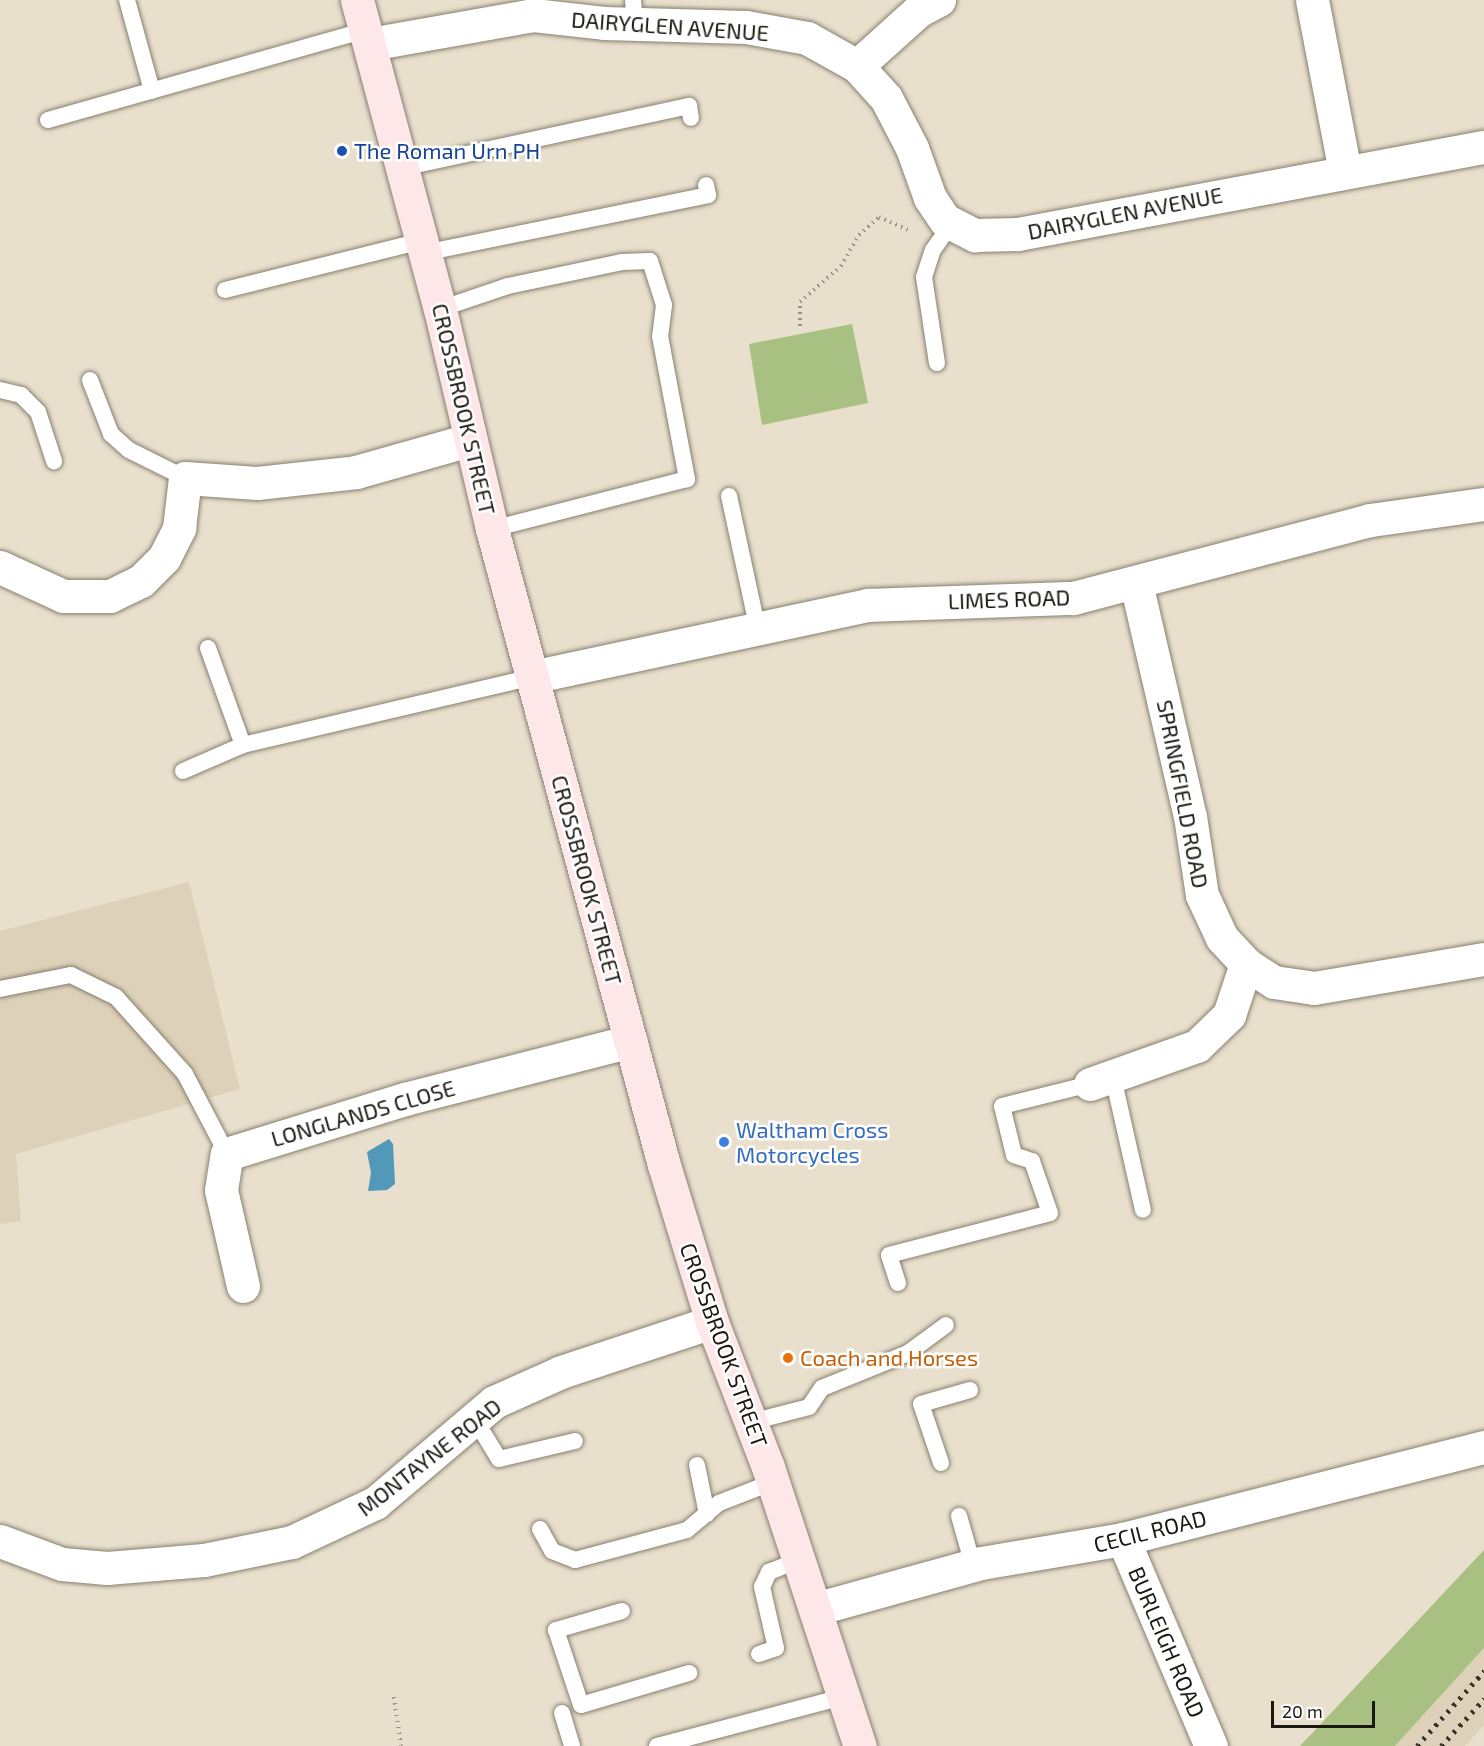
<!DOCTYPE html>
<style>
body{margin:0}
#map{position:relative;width:1484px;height:1746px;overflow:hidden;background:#e8dfcd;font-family:"Exo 2",sans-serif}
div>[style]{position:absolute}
.built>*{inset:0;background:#ded1ba}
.green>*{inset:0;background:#a9c083}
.water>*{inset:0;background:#5198b9}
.path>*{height:4px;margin-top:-2px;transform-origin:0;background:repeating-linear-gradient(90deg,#9b9486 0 1.5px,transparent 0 6px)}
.roads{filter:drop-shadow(0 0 2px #888070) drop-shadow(0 0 2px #888070)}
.lane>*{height:16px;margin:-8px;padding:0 8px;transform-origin:8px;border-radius:8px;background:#fff}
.street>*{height:33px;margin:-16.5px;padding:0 16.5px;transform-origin:16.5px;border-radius:16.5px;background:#fff}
.secondary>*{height:33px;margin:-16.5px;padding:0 16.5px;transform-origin:16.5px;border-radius:16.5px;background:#fee7e9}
.rail>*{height:4.5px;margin-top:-2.25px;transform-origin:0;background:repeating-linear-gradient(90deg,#3a362e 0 3px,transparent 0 9px)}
.dots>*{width:16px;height:16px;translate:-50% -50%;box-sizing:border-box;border:3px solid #fff;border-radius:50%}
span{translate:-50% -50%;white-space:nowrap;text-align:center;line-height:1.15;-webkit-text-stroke:5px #fff;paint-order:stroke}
.street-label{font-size:22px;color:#1b1812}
.transit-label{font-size:22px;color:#164399}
.left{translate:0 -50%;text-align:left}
.shop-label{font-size:22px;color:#366cbe}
.food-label{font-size:22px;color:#c56008}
.scale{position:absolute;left:1271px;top:1701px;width:104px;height:27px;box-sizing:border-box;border:3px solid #1b1812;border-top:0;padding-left:8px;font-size:18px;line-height:21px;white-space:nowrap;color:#1b1812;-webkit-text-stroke:4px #fff;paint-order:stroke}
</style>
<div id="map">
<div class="built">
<div style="clip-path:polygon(189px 882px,240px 1089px,16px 1154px,21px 1221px,0 1224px,0 931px)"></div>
<div style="clip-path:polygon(1484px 1648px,1484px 1725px,1465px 1746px,1395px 1746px)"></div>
</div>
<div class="green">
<div style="clip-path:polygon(852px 324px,868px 403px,762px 425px,749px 344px)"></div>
<div style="clip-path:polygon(1484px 1550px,1484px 1648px,1395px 1746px,1300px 1746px)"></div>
</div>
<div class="water">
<div style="clip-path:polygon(389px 1139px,393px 1144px,395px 1184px,387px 1190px,368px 1191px,371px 1173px,367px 1152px)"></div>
</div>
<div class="path">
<div style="left:800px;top:326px;width:24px;rotate:-90deg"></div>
<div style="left:800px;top:302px;width:55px;rotate:-41.3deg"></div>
<div style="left:841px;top:266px;width:36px;rotate:-60deg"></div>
<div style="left:859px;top:235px;width:27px;rotate:-42deg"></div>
<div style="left:879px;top:217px;width:36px;rotate:24deg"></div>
<div style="left:394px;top:1697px;width:49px;rotate:81.9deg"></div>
</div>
<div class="roads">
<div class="lane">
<div style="left:127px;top:0;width:94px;rotate:74.6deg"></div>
<div style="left:633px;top:0;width:23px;rotate:85deg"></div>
<div style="left:48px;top:120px;width:330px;rotate:-15.8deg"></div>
<div style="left:402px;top:168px;width:294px;rotate:-12.2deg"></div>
<div style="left:689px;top:106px;width:12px;rotate:81deg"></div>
<div style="left:424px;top:253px;width:290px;rotate:-11.5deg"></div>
<div style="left:708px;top:195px;width:10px;rotate:-101deg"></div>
<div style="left:225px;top:290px;width:202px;rotate:-14deg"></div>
<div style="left:440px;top:309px;width:72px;rotate:-18.7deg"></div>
<div style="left:508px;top:286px;width:116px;rotate:-11.9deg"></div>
<div style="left:622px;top:262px;width:28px;rotate:-2deg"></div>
<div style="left:650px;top:261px;width:46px;rotate:72.3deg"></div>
<div style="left:664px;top:305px;width:31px;rotate:97deg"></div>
<div style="left:660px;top:336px;width:146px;rotate:79.3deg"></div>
<div style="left:687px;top:479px;width:201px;rotate:165.6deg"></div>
<div style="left:937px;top:363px;width:87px;rotate:-98.6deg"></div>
<div style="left:924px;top:277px;width:28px;rotate:-72deg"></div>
<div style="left:933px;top:250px;width:33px;rotate:-55deg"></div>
<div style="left:90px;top:380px;width:58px;rotate:68.7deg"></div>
<div style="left:111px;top:434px;width:24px;rotate:42deg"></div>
<div style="left:129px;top:450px;width:63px;rotate:26.6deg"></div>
<div style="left:0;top:390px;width:22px;rotate:13deg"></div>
<div style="left:21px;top:395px;width:24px;rotate:45deg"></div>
<div style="left:38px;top:412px;width:52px;rotate:71.9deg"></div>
<div style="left:729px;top:496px;width:133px;rotate:77.8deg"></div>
<div style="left:208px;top:648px;width:103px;rotate:70.2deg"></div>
<div style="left:183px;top:771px;width:65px;rotate:-23.4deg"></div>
<div style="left:243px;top:745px;width:297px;rotate:-13.2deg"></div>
<div style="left:0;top:989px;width:72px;rotate:-11.2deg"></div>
<div style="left:71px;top:975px;width:50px;rotate:26.1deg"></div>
<div style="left:116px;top:997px;width:103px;rotate:48.1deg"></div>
<div style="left:185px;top:1074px;width:90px;rotate:62.3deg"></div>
<div style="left:1113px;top:1077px;width:136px;rotate:77.3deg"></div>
<div style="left:898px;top:1283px;width:29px;rotate:-108deg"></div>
<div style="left:889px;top:1255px;width:166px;rotate:-14.6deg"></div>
<div style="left:1050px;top:1213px;width:55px;rotate:-109.1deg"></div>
<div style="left:1032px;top:1161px;width:19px;rotate:-162deg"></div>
<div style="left:1014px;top:1155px;width:50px;rotate:-103.8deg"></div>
<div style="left:1002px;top:1106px;width:91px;rotate:-14deg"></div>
<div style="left:474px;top:1418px;width:48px;rotate:58.6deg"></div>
<div style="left:499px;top:1459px;width:78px;rotate:-13.3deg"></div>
<div style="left:751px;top:1422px;width:60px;rotate:-14.5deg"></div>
<div style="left:809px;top:1407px;width:23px;rotate:-56deg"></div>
<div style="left:822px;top:1388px;width:93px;rotate:-22.1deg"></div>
<div style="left:908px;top:1353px;width:47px;rotate:-36.4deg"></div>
<div style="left:941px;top:1463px;width:62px;rotate:-108.7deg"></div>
<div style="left:921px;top:1404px;width:51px;rotate:-15.9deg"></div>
<div style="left:697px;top:1465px;width:50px;rotate:78.5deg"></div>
<div style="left:959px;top:1516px;width:51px;rotate:74.1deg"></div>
<div style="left:540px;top:1529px;width:25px;rotate:61deg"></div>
<div style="left:552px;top:1551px;width:25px;rotate:21deg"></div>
<div style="left:575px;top:1560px;width:116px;rotate:-15deg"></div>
<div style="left:687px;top:1530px;width:42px;rotate:-40.2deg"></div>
<div style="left:719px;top:1503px;width:58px;rotate:-21.3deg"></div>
<div style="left:622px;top:1611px;width:69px;rotate:163.9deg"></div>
<div style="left:556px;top:1630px;width:79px;rotate:71.6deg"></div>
<div style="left:581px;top:1705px;width:113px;rotate:-16.5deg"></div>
<div style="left:759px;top:1654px;width:18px;rotate:-19deg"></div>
<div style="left:776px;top:1648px;width:63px;rotate:-102.9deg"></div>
<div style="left:762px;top:1587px;width:17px;rotate:-65deg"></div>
<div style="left:769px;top:1572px;width:31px;rotate:-22deg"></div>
<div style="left:562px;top:1713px;width:34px;rotate:73deg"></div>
<div style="left:657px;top:1746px;width:191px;rotate:-14.8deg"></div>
</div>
<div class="street">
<div style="left:1312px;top:0;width:175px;rotate:79.1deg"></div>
<div style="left:370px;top:44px;width:166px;rotate:-10.1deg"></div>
<div style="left:533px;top:15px;width:71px;rotate:6.4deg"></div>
<div style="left:604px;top:23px;width:142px;rotate:1.6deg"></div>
<div style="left:746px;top:27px;width:62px;rotate:10.2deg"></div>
<div style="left:807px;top:38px;width:57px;rotate:29.2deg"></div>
<div style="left:857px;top:66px;width:43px;rotate:47.8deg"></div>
<div style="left:886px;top:98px;width:56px;rotate:62.5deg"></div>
<div style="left:912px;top:148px;width:53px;rotate:70.2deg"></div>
<div style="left:930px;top:198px;width:27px;rotate:56deg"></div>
<div style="left:945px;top:220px;width:34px;rotate:27deg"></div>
<div style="left:975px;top:235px;width:43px;rotate:-1.3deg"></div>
<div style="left:1018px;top:234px;width:474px;rotate:-10.6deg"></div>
<div style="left:857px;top:66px;width:82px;rotate:-42deg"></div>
<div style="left:918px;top:11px;width:24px;rotate:-28deg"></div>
<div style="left:0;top:567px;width:69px;rotate:24.7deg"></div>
<div style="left:63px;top:596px;width:47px"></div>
<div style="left:110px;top:596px;width:34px;rotate:-26deg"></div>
<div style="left:141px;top:581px;width:33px;rotate:-45deg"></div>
<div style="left:164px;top:558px;width:34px;rotate:-63deg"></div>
<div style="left:179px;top:528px;width:50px;rotate:-83.2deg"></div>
<div style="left:185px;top:478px;width:72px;rotate:4deg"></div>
<div style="left:257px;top:483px;width:100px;rotate:-6.3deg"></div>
<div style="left:356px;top:472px;width:117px;rotate:-15.8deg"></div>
<div style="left:1136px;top:583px;width:239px;rotate:77deg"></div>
<div style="left:1190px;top:816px;width:80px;rotate:81.4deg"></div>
<div style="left:1202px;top:895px;width:47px;rotate:65.1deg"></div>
<div style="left:1222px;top:938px;width:35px;rotate:47deg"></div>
<div style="left:1246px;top:964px;width:33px;rotate:33deg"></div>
<div style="left:1274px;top:982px;width:40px;rotate:8.5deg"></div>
<div style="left:1314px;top:988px;width:172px;rotate:-9.7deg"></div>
<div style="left:532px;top:677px;width:344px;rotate:-12.1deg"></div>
<div style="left:868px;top:605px;width:205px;rotate:-2deg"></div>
<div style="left:1073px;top:598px;width:307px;rotate:-14.7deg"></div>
<div style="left:1370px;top:520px;width:115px;rotate:-8deg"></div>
<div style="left:1090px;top:1084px;width:114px;rotate:-19.6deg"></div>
<div style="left:1197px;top:1046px;width:45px;rotate:-44.1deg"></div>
<div style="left:1229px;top:1015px;width:54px;rotate:-71.6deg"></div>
<div style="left:243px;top:1286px;width:98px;rotate:-102.9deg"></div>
<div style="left:221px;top:1190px;width:36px;rotate:-81deg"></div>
<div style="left:227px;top:1154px;width:186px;rotate:-17.2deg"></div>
<div style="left:405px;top:1099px;width:233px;rotate:-14.4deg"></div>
<div style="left:1123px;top:1539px;width:225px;rotate:67deg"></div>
<div style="left:0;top:1541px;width:66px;rotate:20.4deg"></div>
<div style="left:62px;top:1564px;width:45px;rotate:5.1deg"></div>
<div style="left:107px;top:1568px;width:97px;rotate:-4.7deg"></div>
<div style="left:204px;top:1560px;width:90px;rotate:-11.6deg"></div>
<div style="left:292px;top:1542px;width:92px;rotate:-25.2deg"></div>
<div style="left:375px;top:1503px;width:156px;rotate:-40.3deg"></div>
<div style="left:494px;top:1402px;width:73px;rotate:-24.1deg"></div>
<div style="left:561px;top:1372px;width:159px;rotate:-18.3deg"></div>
<div style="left:815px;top:1609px;width:172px;rotate:-15.5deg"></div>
<div style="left:981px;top:1563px;width:144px;rotate:-9.6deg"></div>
<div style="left:1123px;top:1539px;width:373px;rotate:-14.3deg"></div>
</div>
<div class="secondary">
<div style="left:357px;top:0;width:320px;rotate:75deg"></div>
<div style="left:440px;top:309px;width:226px;rotate:76.7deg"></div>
<div style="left:492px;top:529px;width:659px;rotate:74.87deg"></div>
<div style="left:664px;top:1165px;width:164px;rotate:73deg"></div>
<div style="left:712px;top:1322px;width:155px;rotate:68.9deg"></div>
<div style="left:768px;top:1467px;width:294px;rotate:71.8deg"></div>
</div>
</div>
<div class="rail">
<div style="left:1417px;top:1746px;width:101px;rotate:-48.2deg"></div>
<div style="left:1441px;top:1746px;width:64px;rotate:-47.5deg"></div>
</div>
<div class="dots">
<div style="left:342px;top:151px;background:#1a4fb4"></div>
<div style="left:724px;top:1142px;background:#3f7fe0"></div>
<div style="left:788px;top:1358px;background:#e8710a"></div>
</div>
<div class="street-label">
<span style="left:670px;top:26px;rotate:4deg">DAIRYGLEN AVENUE</span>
<span style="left:1125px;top:213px;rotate:-11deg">DAIRYGLEN AVENUE</span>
<span style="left:464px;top:409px;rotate:77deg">CROSSBROOK STREET</span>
<span style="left:1009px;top:599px;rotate:-2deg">LIMES ROAD</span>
<span style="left:1183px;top:794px;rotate:79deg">SPRINGFIELD ROAD</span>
<span style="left:587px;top:880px;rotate:75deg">CROSSBROOK STREET</span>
<span style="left:363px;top:1113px;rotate:-16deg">LONGLANDS CLOSE</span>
<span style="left:724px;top:1345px;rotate:70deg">CROSSBROOK STREET</span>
<span style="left:429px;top:1457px;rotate:-38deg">MONTAYNE ROAD</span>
<span style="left:1150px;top:1531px;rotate:-14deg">CECIL ROAD</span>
<span style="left:1167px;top:1642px;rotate:67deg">BURLEIGH ROAD</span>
</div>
<div class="transit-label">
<span class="left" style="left:354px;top:151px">The Roman Urn PH</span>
</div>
<div class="shop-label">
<span class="left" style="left:736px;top:1142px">Waltham Cross<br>Motorcycles</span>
</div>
<div class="food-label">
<span class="left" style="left:800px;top:1358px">Coach and Horses</span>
</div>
<div class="scale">20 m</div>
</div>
